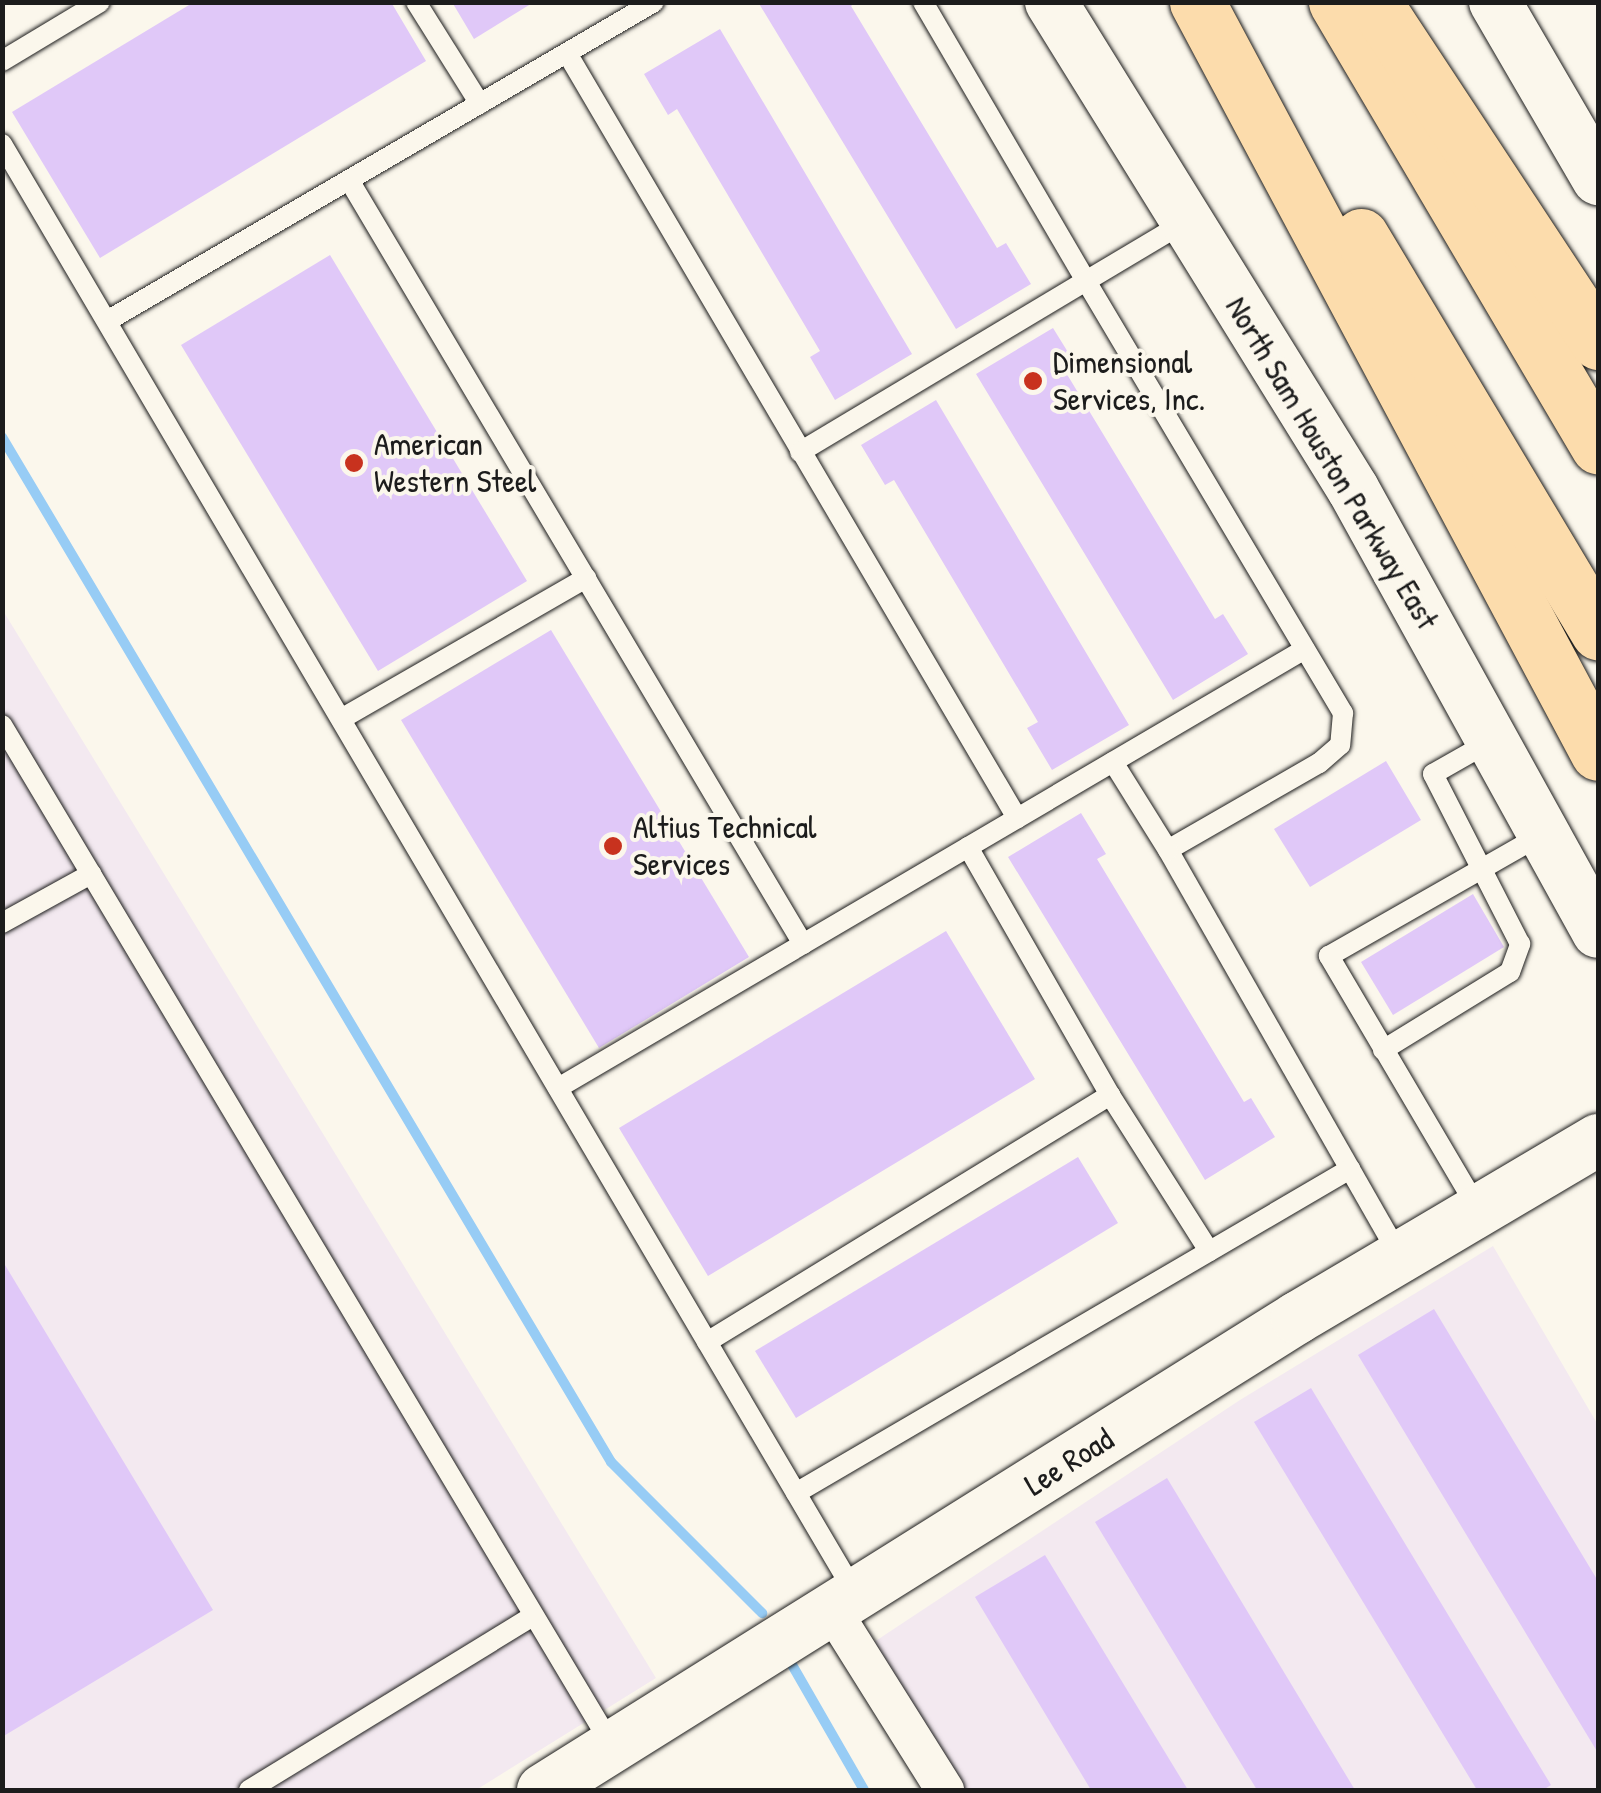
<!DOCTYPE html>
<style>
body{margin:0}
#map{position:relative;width:1601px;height:1793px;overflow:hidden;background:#fbf7ec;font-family:"Patrick Hand",sans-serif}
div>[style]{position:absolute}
.built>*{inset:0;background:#f3e9f0}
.stream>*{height:10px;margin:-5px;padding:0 5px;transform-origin:5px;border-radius:5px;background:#97ccf5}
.building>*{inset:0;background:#e0c8f8}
.roads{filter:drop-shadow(0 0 2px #1c1c1c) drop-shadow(0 0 2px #1c1c1c)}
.service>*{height:20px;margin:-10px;padding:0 10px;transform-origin:10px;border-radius:10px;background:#fbf7ec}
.minor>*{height:38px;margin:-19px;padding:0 19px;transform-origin:19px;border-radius:19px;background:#fbf7ec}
.secondary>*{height:52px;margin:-26px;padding:0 26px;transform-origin:26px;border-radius:26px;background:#fbf7ec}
.motorway>*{height:55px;margin:-27.5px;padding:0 27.5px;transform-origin:27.5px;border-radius:27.5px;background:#fcdcac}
.dots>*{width:28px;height:28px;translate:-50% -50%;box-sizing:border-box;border:5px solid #fbf7ec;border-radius:50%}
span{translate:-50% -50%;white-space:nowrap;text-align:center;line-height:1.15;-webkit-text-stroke:8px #fbf7ec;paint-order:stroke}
.poi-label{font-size:32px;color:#1c1c1c}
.left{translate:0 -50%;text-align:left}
.street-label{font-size:32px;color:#1c1c1c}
.frame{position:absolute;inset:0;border:5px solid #1c1c1c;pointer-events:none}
</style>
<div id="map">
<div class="built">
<div style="clip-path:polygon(2px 609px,656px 1678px,476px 1790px,3px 1790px)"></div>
<div style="clip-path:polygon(1493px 1246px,1598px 1425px,1598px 1790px,944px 1790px,859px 1652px,1240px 1400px)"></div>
</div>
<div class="stream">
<div style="left:2px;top:437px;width:1192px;rotate:59.28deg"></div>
<div style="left:611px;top:1462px;width:214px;rotate:45deg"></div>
<div style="left:791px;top:1663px;width:146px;rotate:60.1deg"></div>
</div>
<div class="building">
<div style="clip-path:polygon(194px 2px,391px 2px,426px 61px,100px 258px,12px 112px)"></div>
<div style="clip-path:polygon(452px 2px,534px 2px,474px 39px)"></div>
<div style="clip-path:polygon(758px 2px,856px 2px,851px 6px,997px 248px,1006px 243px,1031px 284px,956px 329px)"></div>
<div style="clip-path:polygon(720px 29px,912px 354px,835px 400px,810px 357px,820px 351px,677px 109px,668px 115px,644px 74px)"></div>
<div style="clip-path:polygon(330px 255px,527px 581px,378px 671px,181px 345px)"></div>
<div style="clip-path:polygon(1053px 328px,1079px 370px,1068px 376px,1215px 619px,1223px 614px,1248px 654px,1173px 700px,976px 374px)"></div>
<div style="clip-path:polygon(936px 400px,1129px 725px,1052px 770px,1027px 728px,1038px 722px,894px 480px,885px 485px,861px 445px)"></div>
<div style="clip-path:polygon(551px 630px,749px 957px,599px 1048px,401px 720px)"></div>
<div style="clip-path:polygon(1386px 761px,1421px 820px,1310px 887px,1274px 829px)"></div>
<div style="clip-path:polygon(1081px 813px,1106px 854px,1097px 859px,1244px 1102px,1251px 1098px,1275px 1137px,1205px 1180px,1008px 857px)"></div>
<div style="clip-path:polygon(1473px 894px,1504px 947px,1393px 1015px,1361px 962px)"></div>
<div style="clip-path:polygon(946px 931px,1035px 1079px,708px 1276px,619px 1128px)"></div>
<div style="clip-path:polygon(1078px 1157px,1118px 1223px,796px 1418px,755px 1351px)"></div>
<div style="clip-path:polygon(2px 1260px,213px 1610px,2px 1737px)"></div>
<div style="clip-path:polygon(1434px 1309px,1598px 1581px,1598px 1753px,1358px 1355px)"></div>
<div style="clip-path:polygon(1311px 1388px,1551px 1785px,1543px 1790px,1477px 1790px,1254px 1422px)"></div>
<div style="clip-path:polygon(1167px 1478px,1355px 1790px,1257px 1790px,1095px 1522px)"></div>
<div style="clip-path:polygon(1045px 1555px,1188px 1790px,1091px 1790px,975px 1597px)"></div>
</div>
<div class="roads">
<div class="service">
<div style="left:416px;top:2px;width:120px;rotate:57.9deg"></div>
<div style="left:923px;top:2px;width:323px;rotate:59.7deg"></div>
<div style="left:1086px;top:281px;width:115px;rotate:-30.8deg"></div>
<div style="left:567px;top:53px;width:888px;rotate:59.53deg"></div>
<div style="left:2px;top:61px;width:114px;rotate:-31deg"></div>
<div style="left:2px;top:144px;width:1684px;rotate:59.52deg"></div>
<div style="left:349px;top:180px;width:889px;rotate:59.28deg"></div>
<div style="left:107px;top:321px;width:633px;rotate:-30.25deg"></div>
<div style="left:800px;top:452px;width:333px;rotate:-30.9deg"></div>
<div style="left:1086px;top:281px;width:503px;rotate:59.25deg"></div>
<div style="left:1343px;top:713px;width:32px;rotate:95deg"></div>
<div style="left:1340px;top:745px;width:28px;rotate:139deg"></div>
<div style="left:1319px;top:763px;width:174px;rotate:150.1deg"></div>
<div style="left:1168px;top:850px;width:466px;rotate:60.3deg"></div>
<div style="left:341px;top:719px;width:283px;rotate:-29.9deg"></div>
<div style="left:2px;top:725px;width:1187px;rotate:59.14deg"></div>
<div style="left:1113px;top:762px;width:104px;rotate:58deg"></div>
<div style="left:968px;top:847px;width:286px;rotate:60.2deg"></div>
<div style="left:2px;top:923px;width:102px;rotate:-28.8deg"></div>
<div style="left:1383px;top:1050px;width:149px;rotate:-31.6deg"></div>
<div style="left:1510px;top:972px;width:30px;rotate:-70deg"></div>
<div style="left:1520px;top:944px;width:191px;rotate:-117.1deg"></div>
<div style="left:1433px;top:774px;width:67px;rotate:-29.6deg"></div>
<div style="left:558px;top:1088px;width:866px;rotate:-30.44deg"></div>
<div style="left:1478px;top:1209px;width:294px;rotate:-120.5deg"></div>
<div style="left:1329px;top:956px;width:246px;rotate:-29.7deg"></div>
<div style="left:707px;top:1342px;width:473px;rotate:-31.5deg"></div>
<div style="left:1110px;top:1095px;width:185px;rotate:57.6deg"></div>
<div style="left:796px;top:1493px;width:642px;rotate:-30.32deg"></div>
<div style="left:249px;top:1790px;width:333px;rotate:-31.5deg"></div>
</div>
<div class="minor">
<div style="left:832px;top:1610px;width:213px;rotate:57.9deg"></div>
</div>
<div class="secondary">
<div style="left:1051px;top:2px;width:573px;rotate:58.2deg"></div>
<div style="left:1353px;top:489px;width:506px;rotate:61.06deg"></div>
<div style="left:1495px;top:2px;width:205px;rotate:59.8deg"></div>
<div style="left:543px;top:1790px;width:890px;rotate:-32.05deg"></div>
<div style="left:1297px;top:1318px;width:350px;rotate:-30.6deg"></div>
</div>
<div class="motorway">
<div style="left:1197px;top:2px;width:851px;rotate:61.9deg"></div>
<div style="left:1336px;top:2px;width:516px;rotate:59.46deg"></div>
<div style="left:1385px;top:19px;width:387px;rotate:56.6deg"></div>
<div style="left:1361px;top:236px;width:462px;rotate:59.1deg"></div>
</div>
</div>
<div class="dots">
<div style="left:1033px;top:381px;background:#c8321e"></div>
<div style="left:354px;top:463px;background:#c8321e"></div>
<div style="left:613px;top:846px;background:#c8321e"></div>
</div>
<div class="poi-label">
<span class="left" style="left:1053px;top:381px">Dimensional<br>Services, Inc.</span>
<span class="left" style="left:374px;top:463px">American<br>Western Steel</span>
<span class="left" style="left:633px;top:846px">Altius Technical<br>Services</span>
</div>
<div class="street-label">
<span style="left:1332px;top:463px;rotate:59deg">North Sam Houston Parkway East</span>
<span style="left:1069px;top:1462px;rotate:-32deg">Lee Road</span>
</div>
<div class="frame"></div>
</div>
